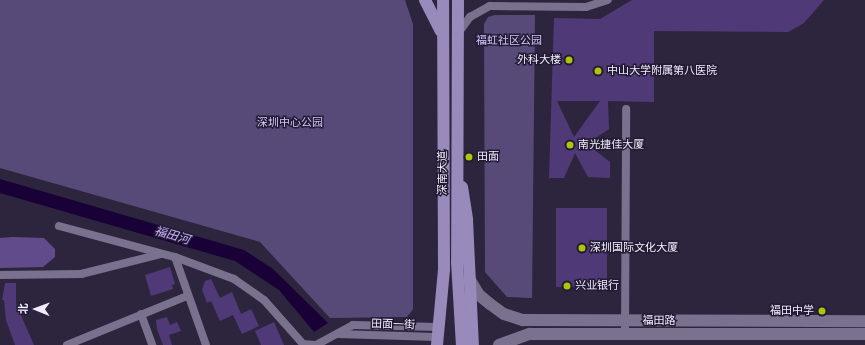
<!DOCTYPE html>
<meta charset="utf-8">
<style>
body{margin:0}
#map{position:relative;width:865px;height:345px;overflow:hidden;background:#2d253e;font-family:Figtree,"Noto Sans SC",sans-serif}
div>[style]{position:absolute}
.green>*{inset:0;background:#584a78}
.forest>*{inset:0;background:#614b8a}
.water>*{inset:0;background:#190037}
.building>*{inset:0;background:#4f3a77}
.street>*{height:8px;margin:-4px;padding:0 4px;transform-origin:4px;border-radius:4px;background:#79718e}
.secondary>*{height:12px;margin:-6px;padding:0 6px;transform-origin:6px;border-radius:6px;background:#79718e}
.primary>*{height:12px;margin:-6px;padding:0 6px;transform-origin:6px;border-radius:6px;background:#988aba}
.dots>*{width:11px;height:11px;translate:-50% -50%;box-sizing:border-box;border:2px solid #231b33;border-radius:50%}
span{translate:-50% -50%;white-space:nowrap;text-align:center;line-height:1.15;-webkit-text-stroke:3px #231b33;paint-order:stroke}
.park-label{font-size:11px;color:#d3c3fb}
.poi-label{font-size:11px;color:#f2edfe}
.right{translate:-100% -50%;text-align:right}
.left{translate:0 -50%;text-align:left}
.street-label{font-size:11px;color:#f2edfe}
.water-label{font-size:12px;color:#c9b2fc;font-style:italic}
.north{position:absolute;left:16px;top:289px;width:40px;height:40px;-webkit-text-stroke:3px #231b33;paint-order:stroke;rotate:271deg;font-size:11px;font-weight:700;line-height:16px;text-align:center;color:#f2edfe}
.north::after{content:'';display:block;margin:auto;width:14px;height:18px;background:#f2edfe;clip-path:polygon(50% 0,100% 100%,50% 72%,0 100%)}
</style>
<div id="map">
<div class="green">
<div style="clip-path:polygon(0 0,405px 0,413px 24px,413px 309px,407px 317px,330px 318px,260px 242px,0 168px)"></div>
<div style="clip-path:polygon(495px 15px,535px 15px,532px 298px,507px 297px,485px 272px,484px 24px,488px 17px)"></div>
</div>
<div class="forest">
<div style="clip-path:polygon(12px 237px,44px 238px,55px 249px,55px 257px,43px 267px,0 268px,0 238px)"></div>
</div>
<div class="water">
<div style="clip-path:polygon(0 179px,244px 250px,273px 269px,328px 323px,314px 332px,279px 290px,235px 261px,0 193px)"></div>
</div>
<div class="building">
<div style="clip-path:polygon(evenodd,632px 0,824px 0,804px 23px,788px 32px,654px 31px,654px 102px,608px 101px,609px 129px,591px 141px,592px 148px,610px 162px,610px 178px,588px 177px,575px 153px,564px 178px,549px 178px,554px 18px,600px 19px,632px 0,557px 101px,600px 101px,574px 137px,557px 101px)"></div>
<div style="clip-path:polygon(556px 208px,607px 208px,607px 287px,556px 287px)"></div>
<div style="clip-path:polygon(170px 267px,175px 284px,172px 285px,173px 289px,151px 296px,145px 275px)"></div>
<div style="clip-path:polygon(211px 279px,220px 298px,232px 292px,241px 314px,251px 309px,259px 326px,242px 334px,233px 315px,220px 321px,211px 301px,207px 303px,202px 290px,205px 281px)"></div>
<div style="clip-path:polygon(5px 283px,16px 283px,16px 304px,34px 345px,15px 345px,6px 320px,4px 300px,2px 300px)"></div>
<div style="clip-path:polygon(167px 317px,170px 325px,177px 322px,181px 331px,169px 335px,172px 345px,163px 345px,157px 329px,156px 320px)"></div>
<div style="clip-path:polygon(274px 322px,284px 345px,261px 345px,255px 331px)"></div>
</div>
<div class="street">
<div style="left:459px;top:32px;width:19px;rotate:-54deg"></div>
<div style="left:470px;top:17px;width:23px;rotate:-29deg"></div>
<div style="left:490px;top:6px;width:96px;rotate:0.6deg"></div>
<div style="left:586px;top:7px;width:23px;rotate:-18deg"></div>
<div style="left:59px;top:226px;width:120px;rotate:15deg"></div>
<div style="left:175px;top:257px;width:63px;rotate:20.4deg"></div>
<div style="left:234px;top:279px;width:37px;rotate:35deg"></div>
<div style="left:264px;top:300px;width:59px;rotate:48.4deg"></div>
<div style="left:303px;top:344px;width:12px;rotate:5deg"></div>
<div style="left:175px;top:257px;width:93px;rotate:70.6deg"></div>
<div style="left:0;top:275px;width:81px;rotate:-0.7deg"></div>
<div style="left:81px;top:274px;width:82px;rotate:-14deg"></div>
<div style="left:141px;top:314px;width:33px;rotate:70deg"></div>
<div style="left:625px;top:333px;width:224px;rotate:-89.7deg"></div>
<div style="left:337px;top:334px;width:100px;rotate:1.7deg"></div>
<div style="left:67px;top:345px;width:130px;rotate:-22.2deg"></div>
<div style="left:316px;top:345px;width:42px;rotate:-28.4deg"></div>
<div style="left:353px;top:325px;width:85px;rotate:1.3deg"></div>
</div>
<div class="secondary">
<div style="left:470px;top:280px;width:17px;rotate:59deg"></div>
<div style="left:479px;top:295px;width:14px;rotate:39deg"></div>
<div style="left:490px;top:304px;width:17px;rotate:36deg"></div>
<div style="left:504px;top:314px;width:20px;rotate:18deg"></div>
<div style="left:523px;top:320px;width:342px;rotate:0.2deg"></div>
<div style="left:499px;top:345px;width:33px;rotate:-20deg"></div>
<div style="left:530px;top:334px;width:335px"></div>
</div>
<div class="primary">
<div style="left:425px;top:0;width:35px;rotate:63deg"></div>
<div style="left:458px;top:0;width:262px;rotate:90.2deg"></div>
<div style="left:457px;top:262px;width:83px;rotate:86.6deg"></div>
<div style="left:462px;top:187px;width:33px;rotate:81deg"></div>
<div style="left:467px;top:220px;width:125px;rotate:87.3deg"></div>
<div style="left:437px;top:345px;width:76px;rotate:-84.7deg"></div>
<div style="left:444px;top:269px;width:269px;rotate:-90.2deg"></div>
</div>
<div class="dots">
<div style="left:569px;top:60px;background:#aec509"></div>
<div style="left:598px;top:71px;background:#aec509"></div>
<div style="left:570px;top:145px;background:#aec509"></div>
<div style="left:469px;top:157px;background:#aec509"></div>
<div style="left:582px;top:248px;background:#aec509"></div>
<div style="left:567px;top:286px;background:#aec509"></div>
<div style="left:822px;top:311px;background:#aec509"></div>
</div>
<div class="park-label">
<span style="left:509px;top:41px">福虹社区公园</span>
<span style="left:290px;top:123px">深圳中心公园</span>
</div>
<div class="poi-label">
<span class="right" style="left:561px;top:60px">外科大楼</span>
<span class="left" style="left:607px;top:71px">中山大学附属第八医院</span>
<span class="left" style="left:578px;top:145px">南光捷佳大厦</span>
<span class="left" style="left:477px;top:157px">田面</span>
<span class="left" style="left:590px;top:248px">深圳国际文化大厦</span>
<span class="left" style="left:575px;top:286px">兴业银行</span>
<span class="right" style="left:814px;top:311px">福田中学</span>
</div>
<div class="street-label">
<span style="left:443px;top:173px;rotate:-90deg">深南大道</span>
<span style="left:659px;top:321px">福田路</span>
<span style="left:393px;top:325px;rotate:2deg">田面一街</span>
</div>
<div class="water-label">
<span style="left:172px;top:236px;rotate:16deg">福田河</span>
</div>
<div class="north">北</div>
</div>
